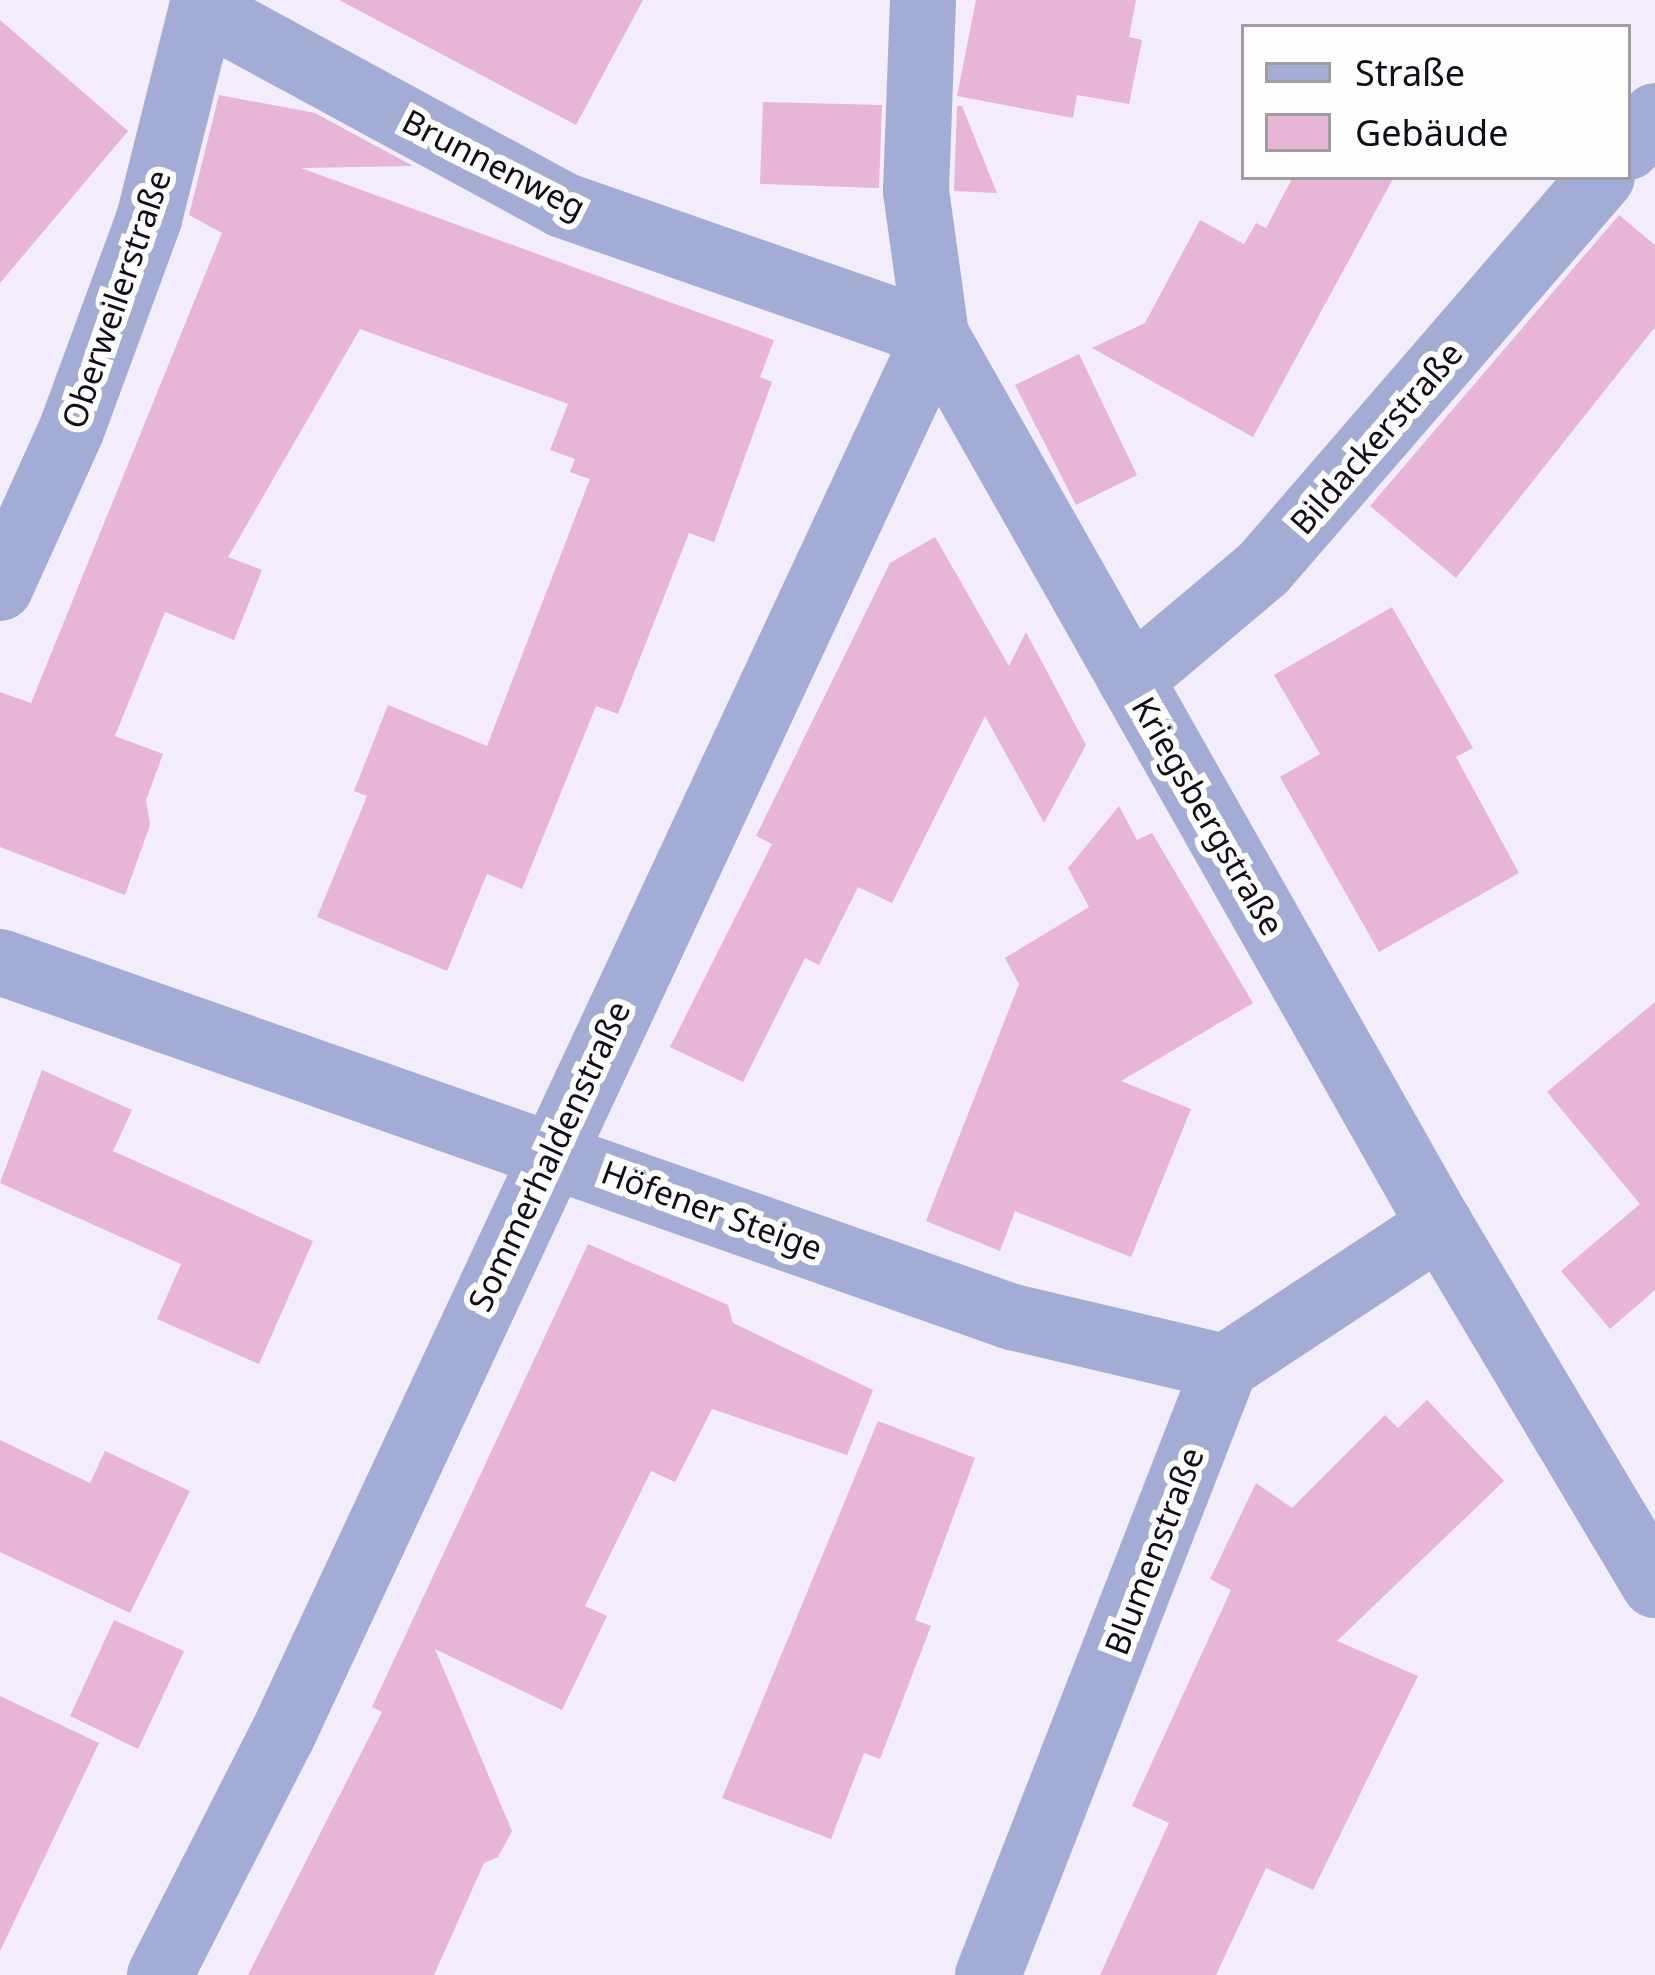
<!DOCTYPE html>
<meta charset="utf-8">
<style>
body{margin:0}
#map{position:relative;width:1655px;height:1975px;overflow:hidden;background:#f3ecfa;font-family:"Noto Sans",sans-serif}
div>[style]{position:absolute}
.building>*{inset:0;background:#e7b5d6}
.minor>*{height:66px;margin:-33px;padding:0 33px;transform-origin:33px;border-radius:33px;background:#a2acd5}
span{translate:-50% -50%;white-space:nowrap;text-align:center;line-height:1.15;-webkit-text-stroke:12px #fdfdfd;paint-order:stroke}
.street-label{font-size:33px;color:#120c17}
.legend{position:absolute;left:1241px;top:24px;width:390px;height:156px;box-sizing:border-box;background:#fdfdfd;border:3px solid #9f9da1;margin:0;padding:15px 21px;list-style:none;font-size:36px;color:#120c17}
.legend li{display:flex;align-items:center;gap:24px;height:60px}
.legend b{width:60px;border:3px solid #9f9da1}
</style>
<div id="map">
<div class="building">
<div style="clip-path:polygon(339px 0,643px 0,576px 125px)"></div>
<div style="clip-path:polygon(976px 0,1136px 0,1129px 37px,1142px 40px,1129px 104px,1077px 95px,1073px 118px,957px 96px)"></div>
<div style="clip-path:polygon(0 20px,128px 131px,0 283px)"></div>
<div style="clip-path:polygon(219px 95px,315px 113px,413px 166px,301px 168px,774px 340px,760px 377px,772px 382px,714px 542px,689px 533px,618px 714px,596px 706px,522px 889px,487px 874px,447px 971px,317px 917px,367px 796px,354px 791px,388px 705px,487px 746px,590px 479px,570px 472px,575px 459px,550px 450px,568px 404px,360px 329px,228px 557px,262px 570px,234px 640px,165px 612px,115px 736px,163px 754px,146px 800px,150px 825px,125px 895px,0 847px,0 692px,31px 703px,222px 233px,189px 215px)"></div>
<div style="clip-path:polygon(763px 102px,882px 105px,879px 188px,760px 184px)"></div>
<div style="clip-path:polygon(957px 106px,962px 106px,997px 193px,954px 191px)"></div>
<div style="clip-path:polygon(1293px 177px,1394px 177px,1253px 437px,1092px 348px,1145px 323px,1200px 220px,1244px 244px,1256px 223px,1266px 228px)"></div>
<div style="clip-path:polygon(1619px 215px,1655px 245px,1655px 327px,1456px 578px,1370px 506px)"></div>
<div style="clip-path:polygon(1079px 354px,1137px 475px,1076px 505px,1015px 385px)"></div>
<div style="clip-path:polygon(935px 537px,1009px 666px,1026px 632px,1086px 745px,1044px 823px,985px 716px,892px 903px,858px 887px,819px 965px,805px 958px,743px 1082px,670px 1047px,772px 844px,756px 836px,890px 563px)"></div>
<div style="clip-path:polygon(1392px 607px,1473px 748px,1456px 757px,1519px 873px,1379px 952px,1280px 777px,1320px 754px,1274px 675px)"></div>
<div style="clip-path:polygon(1119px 806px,1137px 840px,1152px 833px,1253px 1003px,1121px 1081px,1191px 1109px,1131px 1257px,1015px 1211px,1000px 1251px,926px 1221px,1019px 984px,1005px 958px,1089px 907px,1068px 868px)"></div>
<div style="clip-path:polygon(1655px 1002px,1655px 1290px,1610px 1329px,1561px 1271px,1640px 1204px,1547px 1092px)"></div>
<div style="clip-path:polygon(42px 1070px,132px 1110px,113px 1151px,313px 1241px,259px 1364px,157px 1319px,181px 1264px,0 1183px)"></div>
<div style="clip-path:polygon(588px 1244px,728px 1305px,733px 1323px,873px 1390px,847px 1455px,712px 1409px,675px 1482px,651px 1471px,585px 1606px,607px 1616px,562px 1710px,435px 1649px,512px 1831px,498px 1857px,484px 1863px,434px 1975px,248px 1975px,382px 1712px,372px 1707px)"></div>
<div style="clip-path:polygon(1427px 1400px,1504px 1481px,1337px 1641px,1418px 1676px,1313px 1890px,1266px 1868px,1216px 1975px,1100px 1975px,1169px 1823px,1132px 1806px,1231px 1590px,1210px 1579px,1256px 1483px,1292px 1508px,1385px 1415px,1398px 1428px)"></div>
<div style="clip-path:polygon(878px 1421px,975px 1458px,915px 1620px,931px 1626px,880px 1759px,864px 1753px,831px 1839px,722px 1798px)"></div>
<div style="clip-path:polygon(0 1440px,90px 1483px,105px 1451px,190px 1491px,130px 1613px,0 1552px)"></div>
<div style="clip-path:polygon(114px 1620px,184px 1651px,138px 1749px,70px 1716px)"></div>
<div style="clip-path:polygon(0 1696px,99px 1743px,0 1951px)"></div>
</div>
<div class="minor">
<div style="left:923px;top:0;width:191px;rotate:92.1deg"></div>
<div style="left:916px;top:191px;width:145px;rotate:82.1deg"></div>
<div style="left:936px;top:335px;width:1023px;rotate:60.48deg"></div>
<div style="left:1440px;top:1225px;width:419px;rotate:59.2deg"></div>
<div style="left:1628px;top:147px;width:41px;rotate:-48.9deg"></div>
<div style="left:0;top:588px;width:172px;rotate:-65.7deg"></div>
<div style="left:71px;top:431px;width:226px;rotate:-69.8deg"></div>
<div style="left:149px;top:219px;width:226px;rotate:-75.9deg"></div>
<div style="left:1131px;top:680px;width:172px;rotate:-40.1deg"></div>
<div style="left:1263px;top:569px;width:518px;rotate:-49.15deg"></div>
<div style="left:0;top:962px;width:1072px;rotate:19.33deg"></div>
<div style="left:1012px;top:1317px;width:219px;rotate:13.2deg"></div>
<div style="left:160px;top:1975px;width:268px;rotate:-63deg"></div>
<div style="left:282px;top:1736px;width:1546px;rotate:-64.98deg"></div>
<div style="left:936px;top:335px;width:395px;rotate:-160.8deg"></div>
<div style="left:563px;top:205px;width:411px;rotate:-151.5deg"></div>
<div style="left:988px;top:1975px;width:653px;rotate:-68.7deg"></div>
<div style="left:1225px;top:1367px;width:258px;rotate:-33.4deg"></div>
</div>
<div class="street-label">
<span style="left:494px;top:164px;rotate:27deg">Brunnenweg</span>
<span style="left:116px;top:299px;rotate:-71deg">Oberweilerstraße</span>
<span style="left:1376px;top:438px;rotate:-49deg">Bildackerstraße</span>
<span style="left:1208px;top:816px;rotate:60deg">Kriegsbergstraße</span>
<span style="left:549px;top:1156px;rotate:-65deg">Sommerhaldenstraße</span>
<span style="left:712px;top:1210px;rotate:20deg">Höfener Steige</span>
<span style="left:1154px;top:1551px;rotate:-69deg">Blumenstraße</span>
</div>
<ul class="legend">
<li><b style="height:15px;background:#a2acd5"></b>Straße</li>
<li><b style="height:33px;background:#e7b5d6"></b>Gebäude</li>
</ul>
</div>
